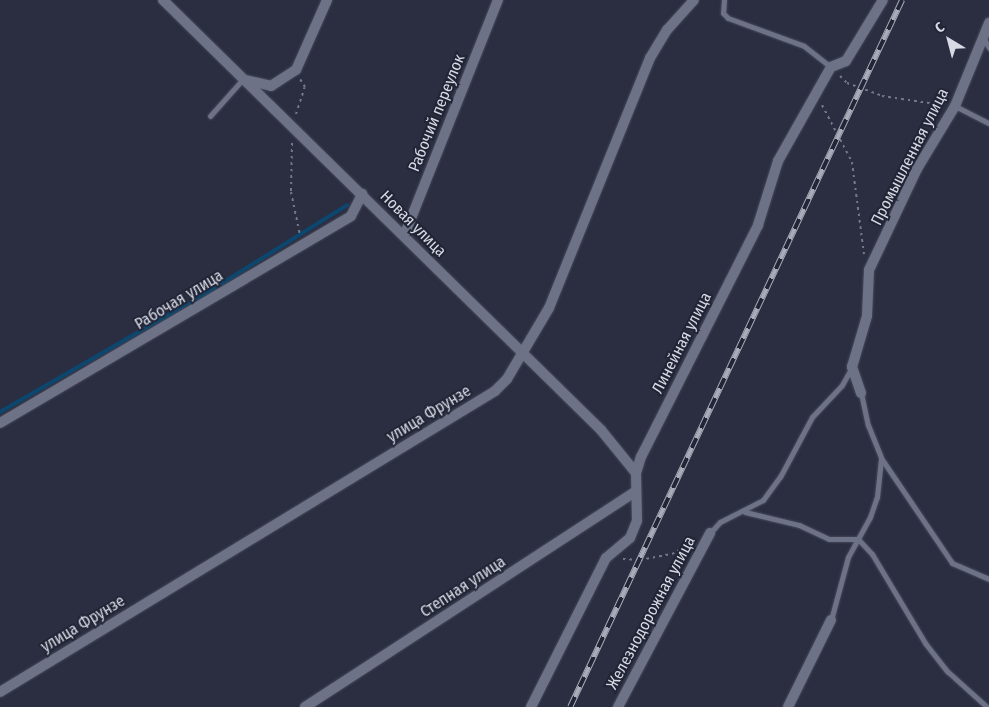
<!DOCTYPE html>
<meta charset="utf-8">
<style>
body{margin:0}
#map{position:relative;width:989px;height:707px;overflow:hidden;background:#2b2e41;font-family:"Fira Sans Condensed",sans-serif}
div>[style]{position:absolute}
.stream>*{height:4px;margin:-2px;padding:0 2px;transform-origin:2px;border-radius:2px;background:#0b476f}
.path>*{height:2px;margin-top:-1px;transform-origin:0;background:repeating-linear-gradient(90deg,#757887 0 2.5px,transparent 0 6.5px)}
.roads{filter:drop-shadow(0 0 1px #464958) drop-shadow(0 0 1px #464958)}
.lane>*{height:5px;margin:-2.5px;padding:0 2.5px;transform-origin:2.5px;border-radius:2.5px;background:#6e7287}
.street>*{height:10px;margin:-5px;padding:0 5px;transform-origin:5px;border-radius:5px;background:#6e7287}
.rail>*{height:5.5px;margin-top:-2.75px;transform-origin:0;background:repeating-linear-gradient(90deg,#212536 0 11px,#a8abb8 0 22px);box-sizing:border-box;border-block:1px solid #a8abb8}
span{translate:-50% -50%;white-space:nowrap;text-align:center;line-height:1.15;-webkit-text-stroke:4px #212536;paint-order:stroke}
.street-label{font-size:16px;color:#d7dae5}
.north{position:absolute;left:924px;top:15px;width:50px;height:50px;-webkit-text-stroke:4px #212536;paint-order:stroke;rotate:323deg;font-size:14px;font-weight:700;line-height:20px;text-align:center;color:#d7dae5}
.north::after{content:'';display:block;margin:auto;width:18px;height:22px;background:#d7dae5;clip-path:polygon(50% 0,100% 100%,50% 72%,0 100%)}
</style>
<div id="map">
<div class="stream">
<div style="left:0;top:412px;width:240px;rotate:-30deg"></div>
<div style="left:208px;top:292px;width:164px;rotate:-32deg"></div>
</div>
<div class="path">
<div style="left:840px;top:76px;width:10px;rotate:45deg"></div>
<div style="left:847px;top:83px;width:37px;rotate:20deg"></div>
<div style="left:882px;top:96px;width:61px;rotate:8.5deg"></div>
<div style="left:822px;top:105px;width:64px;rotate:62.2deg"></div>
<div style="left:852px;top:162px;width:93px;rotate:82.6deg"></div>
<div style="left:296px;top:114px;width:28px;rotate:-72deg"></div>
<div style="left:305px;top:87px;width:9px;rotate:-122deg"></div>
<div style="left:292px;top:143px;width:49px;rotate:91.2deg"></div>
<div style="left:291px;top:192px;width:44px;rotate:78.2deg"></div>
<div style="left:623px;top:559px;width:17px;rotate:3deg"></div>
<div style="left:640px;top:560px;width:33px;rotate:-11deg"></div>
<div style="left:672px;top:554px;width:24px;rotate:-30deg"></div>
</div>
<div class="roads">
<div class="lane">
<div style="left:724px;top:0;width:13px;rotate:94deg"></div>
<div style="left:723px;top:13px;width:7px;rotate:45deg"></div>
<div style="left:728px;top:18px;width:81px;rotate:20.2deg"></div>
<div style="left:804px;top:46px;width:34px;rotate:38deg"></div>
<div style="left:983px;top:37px;width:13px;rotate:61deg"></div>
<div style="left:955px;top:106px;width:38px;rotate:27deg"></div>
<div style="left:210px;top:116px;width:50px;rotate:-48.3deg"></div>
<div style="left:861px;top:393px;width:33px;rotate:78deg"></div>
<div style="left:868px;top:425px;width:35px;rotate:68deg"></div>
<div style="left:881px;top:458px;width:127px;rotate:55.9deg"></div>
<div style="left:952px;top:563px;width:40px;rotate:23.4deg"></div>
<div style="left:745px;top:512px;width:56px;rotate:13.5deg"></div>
<div style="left:799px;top:525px;width:33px;rotate:25deg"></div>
<div style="left:829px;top:539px;width:29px"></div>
<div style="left:858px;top:539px;width:21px;rotate:47deg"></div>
<div style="left:872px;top:554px;width:104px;rotate:59.2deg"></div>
<div style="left:925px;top:643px;width:36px;rotate:52deg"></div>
<div style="left:947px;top:671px;width:54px;rotate:42deg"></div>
<div style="left:710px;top:533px;width:15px;rotate:-48deg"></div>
<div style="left:720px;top:522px;width:48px;rotate:-27.1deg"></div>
<div style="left:763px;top:500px;width:29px;rotate:-54deg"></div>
<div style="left:780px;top:477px;width:68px;rotate:-61.9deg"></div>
<div style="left:812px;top:417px;width:44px;rotate:-46.8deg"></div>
<div style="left:842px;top:385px;width:21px;rotate:-61deg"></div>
<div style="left:831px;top:620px;width:65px;rotate:-74.9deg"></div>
<div style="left:848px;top:557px;width:46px;rotate:-61.2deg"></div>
<div style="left:870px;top:517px;width:21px;rotate:-71deg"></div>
<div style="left:877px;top:497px;width:38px;rotate:-84deg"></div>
</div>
<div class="street">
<div style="left:163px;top:0;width:614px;rotate:44.47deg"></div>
<div style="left:601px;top:430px;width:55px;rotate:50.9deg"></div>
<div style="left:246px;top:80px;width:26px;rotate:13deg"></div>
<div style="left:271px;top:86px;width:30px;rotate:-33deg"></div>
<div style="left:296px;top:70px;width:77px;rotate:-66.1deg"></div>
<div style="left:404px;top:236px;width:254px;rotate:-68.3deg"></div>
<div style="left:861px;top:393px;width:28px;rotate:-109deg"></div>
<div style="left:852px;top:367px;width:53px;rotate:-73.6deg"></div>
<div style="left:867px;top:316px;width:46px;rotate:-87.5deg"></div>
<div style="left:869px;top:270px;width:112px;rotate:-64.6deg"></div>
<div style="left:917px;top:169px;width:74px;rotate:-58.9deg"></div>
<div style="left:955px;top:106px;width:90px;rotate:-67.7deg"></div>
<div style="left:0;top:423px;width:407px;rotate:-30.5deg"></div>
<div style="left:351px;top:216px;width:25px;rotate:-63deg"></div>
<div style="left:0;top:692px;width:579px;rotate:-31.3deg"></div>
<div style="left:495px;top:391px;width:17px;rotate:-45deg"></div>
<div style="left:507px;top:379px;width:82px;rotate:-59.4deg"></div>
<div style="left:549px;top:308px;width:270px;rotate:-68deg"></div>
<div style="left:650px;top:58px;width:33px;rotate:-59deg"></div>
<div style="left:667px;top:30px;width:40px;rotate:-48deg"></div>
<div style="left:305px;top:707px;width:395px;rotate:-33.1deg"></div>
<div style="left:531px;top:707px;width:167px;rotate:-63.3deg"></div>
<div style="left:606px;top:558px;width:31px;rotate:-40deg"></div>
<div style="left:630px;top:538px;width:18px;rotate:-68deg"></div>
<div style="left:637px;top:521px;width:48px;rotate:-91.2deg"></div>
<div style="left:636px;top:473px;width:17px;rotate:-73deg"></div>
<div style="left:641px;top:457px;width:260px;rotate:-63.2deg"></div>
<div style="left:758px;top:225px;width:67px;rotate:-72.6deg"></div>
<div style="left:778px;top:161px;width:108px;rotate:-60.6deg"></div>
<div style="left:831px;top:67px;width:16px;rotate:-22deg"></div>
<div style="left:846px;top:61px;width:71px;rotate:-58.8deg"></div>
<div style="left:618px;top:707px;width:197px;rotate:-62.1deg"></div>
<div style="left:788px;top:707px;width:97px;rotate:-63.7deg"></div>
</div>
</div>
<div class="rail">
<div style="left:570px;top:707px;width:781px;rotate:-64.85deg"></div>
</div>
<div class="street-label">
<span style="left:437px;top:113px;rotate:-68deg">Рабочий переулок</span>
<span style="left:910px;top:157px;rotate:-63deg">Промышленная улица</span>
<span style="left:413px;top:224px;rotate:45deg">Новая улица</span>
<span style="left:179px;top:300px;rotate:-31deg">Рабочая улица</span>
<span style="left:682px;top:343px;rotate:-63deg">Линейная улица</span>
<span style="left:429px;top:414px;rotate:-31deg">улица Фрунзе</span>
<span style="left:463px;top:587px;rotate:-33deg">Степная улица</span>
<span style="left:651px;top:613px;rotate:-62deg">Железнодорожная улица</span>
<span style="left:83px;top:624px;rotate:-31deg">улица Фрунзе</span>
</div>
<div class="north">С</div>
</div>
